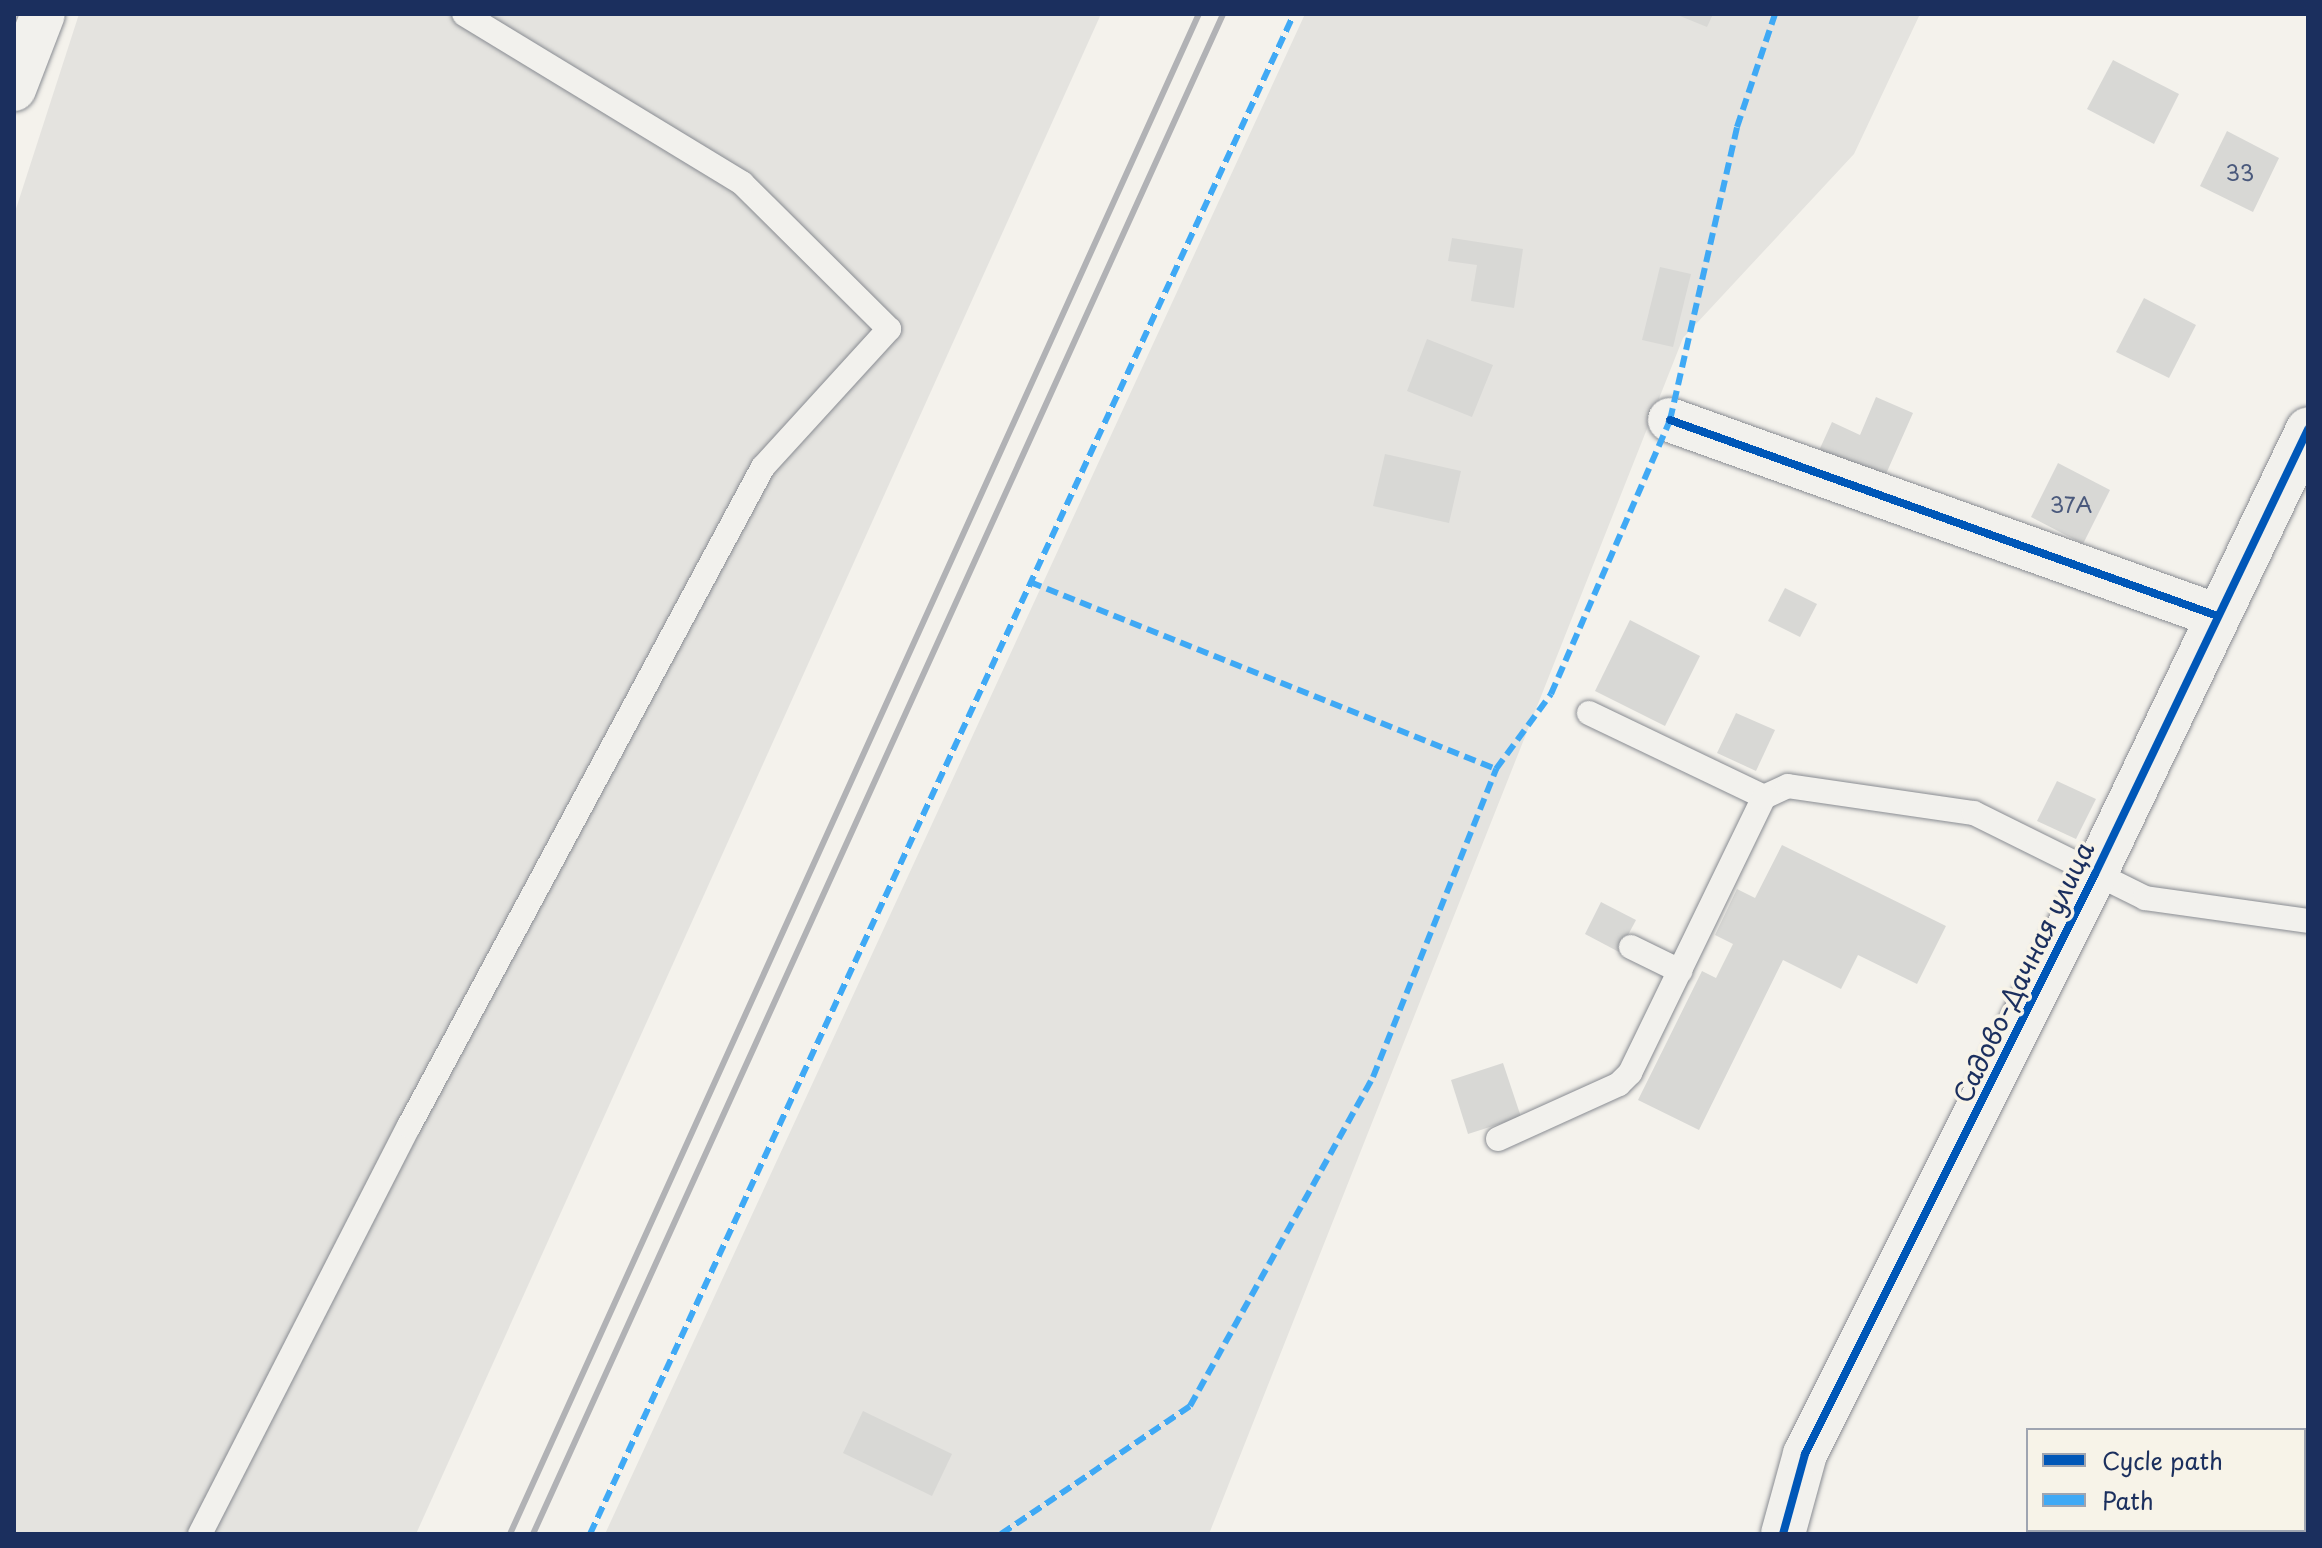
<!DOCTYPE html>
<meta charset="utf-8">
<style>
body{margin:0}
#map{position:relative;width:2322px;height:1548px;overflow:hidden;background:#f4f2ec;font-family:"Playpen Sans",sans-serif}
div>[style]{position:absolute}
.green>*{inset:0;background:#e4e3df}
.building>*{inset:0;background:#d8d8d5}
.roads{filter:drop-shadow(0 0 2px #898c92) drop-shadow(0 0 2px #898c92)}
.service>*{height:24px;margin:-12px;padding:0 12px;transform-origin:12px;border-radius:12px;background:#f2f1ed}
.minor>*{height:44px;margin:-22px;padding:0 22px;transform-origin:22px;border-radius:22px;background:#f2f1ed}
.rail>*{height:6px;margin:-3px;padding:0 3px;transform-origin:3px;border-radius:3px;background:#b1b2b5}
.quiet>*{height:6px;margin-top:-3px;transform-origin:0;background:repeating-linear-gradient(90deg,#3fa9f5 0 12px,transparent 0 18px)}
.cycleway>*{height:8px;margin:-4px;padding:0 4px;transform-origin:4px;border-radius:4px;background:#0057b8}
span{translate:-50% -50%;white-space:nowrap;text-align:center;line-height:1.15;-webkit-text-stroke:7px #f7f3e8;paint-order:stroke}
.number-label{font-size:22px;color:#4a597c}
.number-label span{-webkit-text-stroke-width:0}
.street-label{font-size:26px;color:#1b2f5e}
.frame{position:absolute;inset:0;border:16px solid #1b2f5e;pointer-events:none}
.legend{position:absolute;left:2026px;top:1428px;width:280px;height:104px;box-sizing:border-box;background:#f7f3e8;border:2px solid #9fa5b1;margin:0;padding:10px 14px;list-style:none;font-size:24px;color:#1b2f5e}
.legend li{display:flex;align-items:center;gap:16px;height:40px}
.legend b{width:40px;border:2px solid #9fa5b1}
</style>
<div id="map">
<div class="green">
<div style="clip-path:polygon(79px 14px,1101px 14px,416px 1534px,14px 1534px,14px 215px)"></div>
<div style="clip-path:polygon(1305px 14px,1920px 14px,1854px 154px,1683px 338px,1209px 1534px,605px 1534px)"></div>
</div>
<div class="building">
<div style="clip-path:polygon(1675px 14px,1713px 14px,1707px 27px)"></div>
<div style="clip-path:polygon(2113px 60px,2179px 94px,2154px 144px,2087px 109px)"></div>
<div style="clip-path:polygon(2227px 131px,2279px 158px,2253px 212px,2200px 186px)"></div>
<div style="clip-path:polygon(1452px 238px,1523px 249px,1514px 308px,1471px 301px,1477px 265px,1448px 261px)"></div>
<div style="clip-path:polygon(1660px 267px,1691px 274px,1673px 347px,1642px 340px)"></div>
<div style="clip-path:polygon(2144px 298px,2196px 325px,2169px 378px,2116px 352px)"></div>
<div style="clip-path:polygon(1427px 339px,1493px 365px,1472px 417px,1407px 391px)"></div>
<div style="clip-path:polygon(1876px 397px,1913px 413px,1882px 483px,1817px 455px,1832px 422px,1860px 435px)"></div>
<div style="clip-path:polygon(1385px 454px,1461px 471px,1449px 523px,1373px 506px)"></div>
<div style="clip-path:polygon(2058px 463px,2110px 490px,2083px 544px,2031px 517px)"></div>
<div style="clip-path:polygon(1785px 588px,1817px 604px,1800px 637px,1768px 621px)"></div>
<div style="clip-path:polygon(1630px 620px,1700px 656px,1665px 726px,1595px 691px)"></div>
<div style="clip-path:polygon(1736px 713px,1775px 730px,1756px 771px,1717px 753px)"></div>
<div style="clip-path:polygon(2057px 781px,2096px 799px,2076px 839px,2037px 821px)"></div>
<div style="clip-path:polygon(1782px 845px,1946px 926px,1917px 984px,1858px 955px,1841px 989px,1783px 960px,1699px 1130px,1638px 1100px,1702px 971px,1716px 978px,1733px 944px,1715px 935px,1737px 889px,1755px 898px)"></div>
<div style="clip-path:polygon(1601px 902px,1636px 920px,1619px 952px,1585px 934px)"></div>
<div style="clip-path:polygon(1503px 1063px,1521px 1117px,1468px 1134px,1451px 1080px)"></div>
<div style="clip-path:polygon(863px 1411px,952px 1454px,932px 1496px,843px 1453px)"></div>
<div style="clip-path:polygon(2304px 1477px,2308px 1534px,2297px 1534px,2287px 1530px,2304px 1530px)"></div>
</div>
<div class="roads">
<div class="service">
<div style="left:1589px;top:713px;width:194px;rotate:25.6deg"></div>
<div style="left:1631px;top:947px;width:55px;rotate:26.1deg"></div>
<div style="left:1498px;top:1139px;width:133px;rotate:-24.4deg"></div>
<div style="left:1619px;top:1084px;width:16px;rotate:-45deg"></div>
<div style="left:1630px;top:1073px;width:307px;rotate:-64.1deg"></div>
<div style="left:1764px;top:797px;width:26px;rotate:-25deg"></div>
<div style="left:1788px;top:786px;width:188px;rotate:8.3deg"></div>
<div style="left:1974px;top:813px;width:191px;rotate:26.4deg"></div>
<div style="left:2145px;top:898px;width:165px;rotate:8deg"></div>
<div style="left:200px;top:1534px;width:458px;rotate:-62.9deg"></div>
<div style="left:409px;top:1126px;width:748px;rotate:-61.76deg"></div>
<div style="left:763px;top:467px;width:187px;rotate:-47.6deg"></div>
<div style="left:889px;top:329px;width:207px;rotate:-135.2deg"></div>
<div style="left:742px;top:183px;width:325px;rotate:-148.7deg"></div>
</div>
<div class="minor">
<div style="left:14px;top:89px;width:80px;rotate:-68.9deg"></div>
<div style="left:1670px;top:420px;width:579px;rotate:19.69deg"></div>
<div style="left:1783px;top:1534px;width:83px;rotate:-74.6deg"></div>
<div style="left:1805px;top:1454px;width:648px;rotate:-63.43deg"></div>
<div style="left:2095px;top:874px;width:493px;rotate:-64.4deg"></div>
</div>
</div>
<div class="rail">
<div style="left:510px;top:1534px;width:1669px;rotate:-65.62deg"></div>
<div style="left:533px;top:1534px;width:1669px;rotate:-65.58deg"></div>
</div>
<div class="quiet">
<div style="left:1030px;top:582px;width:502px;rotate:21.86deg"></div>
<div style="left:590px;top:1534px;width:1675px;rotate:-65.15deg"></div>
<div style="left:1001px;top:1534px;width:228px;rotate:-34.1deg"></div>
<div style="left:1190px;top:1406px;width:376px;rotate:-60.9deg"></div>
<div style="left:1373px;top:1077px;width:332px;rotate:-68.2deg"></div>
<div style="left:1496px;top:769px;width:93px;rotate:-53.7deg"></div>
<div style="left:1551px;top:694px;width:299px;rotate:-66.5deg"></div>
<div style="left:1670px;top:420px;width:301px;rotate:-77.1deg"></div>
<div style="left:1737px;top:127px;width:119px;rotate:-71.4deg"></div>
</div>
<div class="cycleway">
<div style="left:1670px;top:420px;width:579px;rotate:19.69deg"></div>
<div style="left:1783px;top:1534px;width:83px;rotate:-74.6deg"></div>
<div style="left:1805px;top:1454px;width:648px;rotate:-63.43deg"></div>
<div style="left:2095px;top:874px;width:493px;rotate:-64.4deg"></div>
</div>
<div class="number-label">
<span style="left:2240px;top:172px">33</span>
<span style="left:2071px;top:504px">37А</span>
</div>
<div class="street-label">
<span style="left:2023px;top:972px;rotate:-64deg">Садово-Дачная улица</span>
</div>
<div class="frame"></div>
<ul class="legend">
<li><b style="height:10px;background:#0057b8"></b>Cycle path</li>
<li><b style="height:10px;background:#3fa9f5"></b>Path</li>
</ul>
</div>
